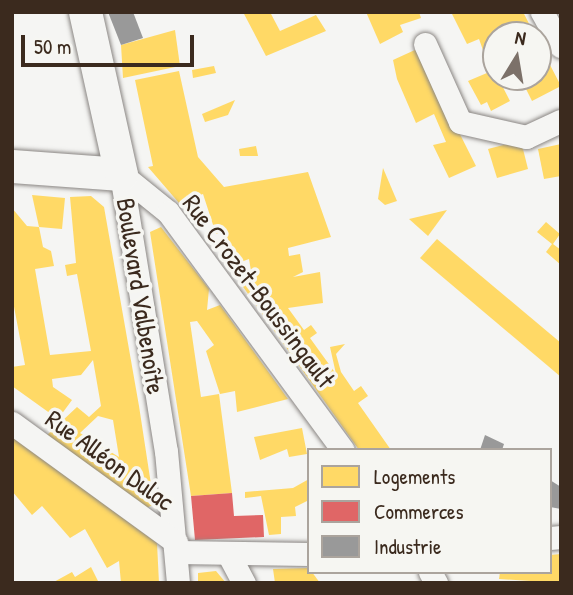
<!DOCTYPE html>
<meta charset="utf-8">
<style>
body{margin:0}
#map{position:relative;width:573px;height:595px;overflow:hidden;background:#f5f5f3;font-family:"Patrick Hand",sans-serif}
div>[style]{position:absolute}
.homes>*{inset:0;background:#ffd966}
.shops>*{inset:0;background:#e06666}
.industry>*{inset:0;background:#999}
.roads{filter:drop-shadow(0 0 2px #8a8683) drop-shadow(0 0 2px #8a8683)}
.street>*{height:23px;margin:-11.5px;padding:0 11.5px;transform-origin:11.5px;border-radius:11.5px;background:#f5f5f3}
.secondary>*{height:33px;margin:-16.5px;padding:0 16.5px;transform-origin:16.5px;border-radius:16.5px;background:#f5f5f3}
span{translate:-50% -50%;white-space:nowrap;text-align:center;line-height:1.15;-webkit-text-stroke:7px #f6f6f2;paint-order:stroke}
.street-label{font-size:26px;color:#3b2a1e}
.frame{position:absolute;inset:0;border:14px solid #3b2a1e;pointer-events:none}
.legend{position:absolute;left:307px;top:448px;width:245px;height:126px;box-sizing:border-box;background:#f6f6f2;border:2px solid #aba49d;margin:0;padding:9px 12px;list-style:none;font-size:21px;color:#3b2a1e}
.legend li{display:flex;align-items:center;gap:14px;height:35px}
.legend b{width:35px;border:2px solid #aba49d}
.north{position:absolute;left:482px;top:21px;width:70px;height:70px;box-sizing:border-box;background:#f6f6f2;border:2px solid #aba49d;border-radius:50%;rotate:11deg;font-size:19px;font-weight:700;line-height:28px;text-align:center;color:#3b2a1e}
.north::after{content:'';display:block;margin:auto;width:24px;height:32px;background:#7c7169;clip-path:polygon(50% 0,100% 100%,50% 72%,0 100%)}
.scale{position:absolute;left:21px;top:35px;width:173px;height:32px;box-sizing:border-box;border:4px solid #3b2a1e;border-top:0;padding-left:9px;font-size:21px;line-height:24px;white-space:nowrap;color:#3b2a1e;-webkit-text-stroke:5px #f6f6f2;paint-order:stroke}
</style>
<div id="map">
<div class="homes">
<div style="clip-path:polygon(243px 12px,270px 12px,280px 31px,316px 15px,326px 31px,266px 56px)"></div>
<div style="clip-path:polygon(366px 12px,419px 12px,421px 18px,400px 25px,403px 32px,380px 44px)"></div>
<div style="clip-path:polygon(451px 12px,523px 12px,535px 35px,496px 35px,496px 49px,484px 53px,479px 39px,467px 44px)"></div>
<div style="clip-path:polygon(175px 30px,180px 66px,123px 78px,121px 45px)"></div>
<div style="clip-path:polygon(538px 42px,561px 86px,532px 101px,520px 77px,538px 77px)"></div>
<div style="clip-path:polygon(417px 49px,476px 166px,449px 178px,433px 145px,446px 142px,434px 114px,416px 123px,397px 79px,393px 60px)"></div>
<div style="clip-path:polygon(214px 66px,216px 73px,193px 78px,192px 70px)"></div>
<div style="clip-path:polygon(494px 70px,510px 101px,491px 111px,487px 102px,481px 105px,468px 81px)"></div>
<div style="clip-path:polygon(179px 71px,198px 157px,224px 187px,308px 172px,331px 237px,288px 248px,289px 256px,300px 254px,303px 272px,293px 277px,320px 272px,323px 303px,288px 308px,304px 330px,311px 325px,317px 333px,310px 338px,336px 374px,330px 347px,345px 344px,336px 354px,341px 372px,354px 391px,361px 386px,368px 396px,358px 403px,391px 450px,359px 450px,241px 284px,253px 283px,249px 259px,241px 262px,223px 231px,216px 234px,203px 194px,179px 203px,148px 167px,153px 166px,135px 80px)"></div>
<div style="clip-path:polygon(235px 100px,228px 115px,205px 122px,202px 114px)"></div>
<div style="clip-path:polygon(511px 143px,522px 145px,528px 169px,497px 178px,488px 149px)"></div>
<div style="clip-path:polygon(561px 144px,561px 176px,544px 179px,538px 149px)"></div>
<div style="clip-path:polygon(256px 146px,258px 156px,240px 156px,239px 149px)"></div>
<div style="clip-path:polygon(383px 168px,397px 201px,385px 205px,378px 199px)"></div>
<div style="clip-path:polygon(32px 195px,65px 198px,62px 229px,39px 227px)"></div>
<div style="clip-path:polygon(evenodd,91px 196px,104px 207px,139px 406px,154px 504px,145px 509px,46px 436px,77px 407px,89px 417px,101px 406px,93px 360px,81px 375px,52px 379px,53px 387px,72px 400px,58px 419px,12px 386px,12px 367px,25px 365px,12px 296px,12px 208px,27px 226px,39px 227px,43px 247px,51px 251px,54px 266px,35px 269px,50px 355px,91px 351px,77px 274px,67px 276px,65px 265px,76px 263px,70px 197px,91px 196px,98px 416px,113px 420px,119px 457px,80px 433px,98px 416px)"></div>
<div style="clip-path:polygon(447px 210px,428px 236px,409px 219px)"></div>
<div style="clip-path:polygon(546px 222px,560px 234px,553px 244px,561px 250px,561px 265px,546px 252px,552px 244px,537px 232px)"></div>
<div style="clip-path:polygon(161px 227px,209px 289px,207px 310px,220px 305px,288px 399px,237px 412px,235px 391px,220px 394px,206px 351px,214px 345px,197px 321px,190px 322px,201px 397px,219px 394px,232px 493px,191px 496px,150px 232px)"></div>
<div style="clip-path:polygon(437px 239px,561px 343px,561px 377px,420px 258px)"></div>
<div style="clip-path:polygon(302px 428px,307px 454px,289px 457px,287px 449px,260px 460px,254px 437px)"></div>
<div style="clip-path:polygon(12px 437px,157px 543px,159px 583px,121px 583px,119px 561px,107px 568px,85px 529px,70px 538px,42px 506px,32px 515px,12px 491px)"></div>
<div style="clip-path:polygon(309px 479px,309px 500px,295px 507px,296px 516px,281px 517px,281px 534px,269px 535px,261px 496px,245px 498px,245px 492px,293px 488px)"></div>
<div style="clip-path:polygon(561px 554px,561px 583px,499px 579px,500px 572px,550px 572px,550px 555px)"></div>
<div style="clip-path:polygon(91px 567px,99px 583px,52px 583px,72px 572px,75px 577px)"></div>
<div style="clip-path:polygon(309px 568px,320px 583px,275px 583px,273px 569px)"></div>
<div style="clip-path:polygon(216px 571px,226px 583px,198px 583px,198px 573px)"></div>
</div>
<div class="shops">
<div style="clip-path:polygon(232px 493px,234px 516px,263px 515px,264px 537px,195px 540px,191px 496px)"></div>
</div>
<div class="industry">
<div style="clip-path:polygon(108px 12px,133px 12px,143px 38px,121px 45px)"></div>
<div style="clip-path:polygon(485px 435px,504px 444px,502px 450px,480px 450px)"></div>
<div style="clip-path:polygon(550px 480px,561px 487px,561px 509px,550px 507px)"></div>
</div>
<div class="roads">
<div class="street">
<div style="left:542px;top:12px;width:39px;rotate:61deg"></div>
<div style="left:425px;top:44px;width:85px;rotate:65.8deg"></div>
<div style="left:460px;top:122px;width:68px;rotate:12.8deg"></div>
<div style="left:526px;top:137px;width:38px;rotate:-25deg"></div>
<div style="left:121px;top:174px;width:281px;rotate:80.8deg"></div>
<div style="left:166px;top:451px;width:133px;rotate:84.8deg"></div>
<div style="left:121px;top:174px;width:60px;rotate:39deg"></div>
<div style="left:168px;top:212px;width:295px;rotate:53.7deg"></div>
<div style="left:12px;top:423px;width:203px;rotate:36deg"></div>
<div style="left:550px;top:538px;width:11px;rotate:-5deg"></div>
<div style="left:177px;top:552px;width:132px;rotate:0.9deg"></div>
<div style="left:230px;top:557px;width:30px;rotate:62deg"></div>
<div style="left:430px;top:572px;width:13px;rotate:61deg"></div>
</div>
<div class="secondary">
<div style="left:12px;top:166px;width:109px;rotate:4.2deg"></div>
<div style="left:121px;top:174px;width:166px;rotate:-102.5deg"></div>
</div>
</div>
<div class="street-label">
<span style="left:259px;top:291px;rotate:53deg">Rue Crozet-Boussingault</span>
<span style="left:141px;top:296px;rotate:81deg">Boulevard Valbenoîte</span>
<span style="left:110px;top:460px;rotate:36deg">Rue Alléon Dulac</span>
</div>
<div class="frame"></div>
<ul class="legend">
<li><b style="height:19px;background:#ffd966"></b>Logements</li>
<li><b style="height:19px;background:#e06666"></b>Commerces</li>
<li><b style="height:19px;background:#999"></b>Industrie</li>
</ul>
<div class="north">N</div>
<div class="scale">50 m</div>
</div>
